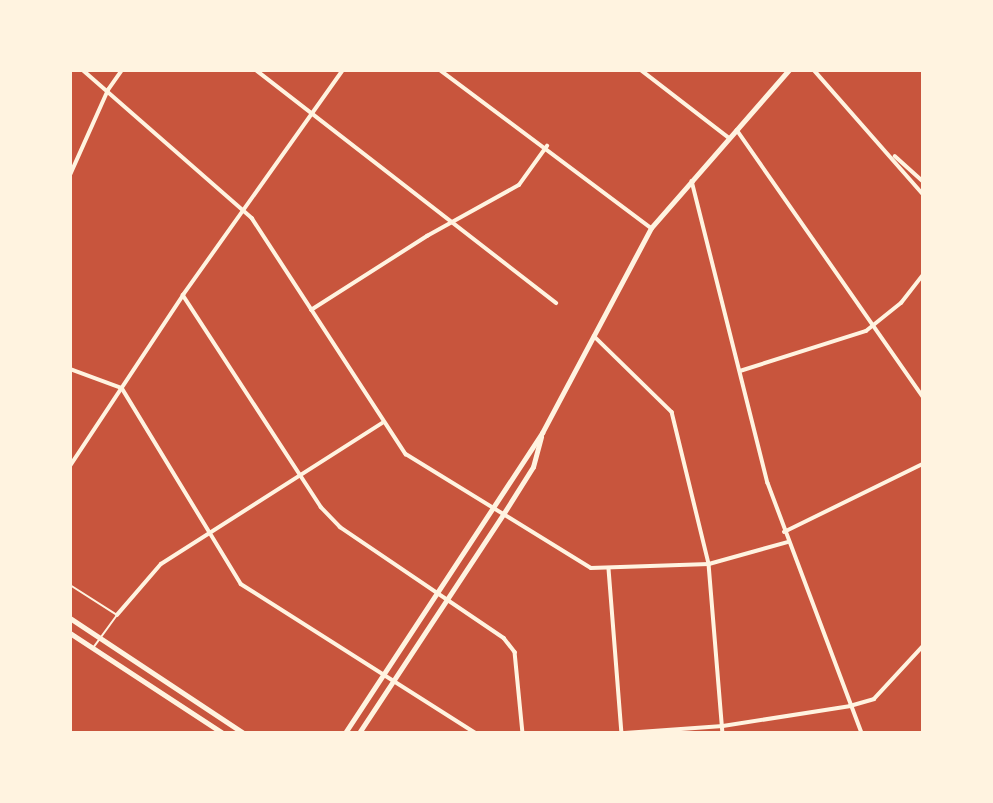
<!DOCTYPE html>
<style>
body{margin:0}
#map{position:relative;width:993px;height:803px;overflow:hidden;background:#c8553d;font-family:Roboto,sans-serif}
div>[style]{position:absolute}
.service>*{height:2px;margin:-1px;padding:0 1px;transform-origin:1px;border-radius:1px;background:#fff3e0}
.minor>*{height:3.5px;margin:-1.75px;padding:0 1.75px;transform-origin:1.75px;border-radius:1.75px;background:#fff3e0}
.tertiary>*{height:4.5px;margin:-2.25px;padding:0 2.25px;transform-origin:2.25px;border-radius:2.25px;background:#fff3e0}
.secondary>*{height:4.5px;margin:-2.25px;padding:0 2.25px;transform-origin:2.25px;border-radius:2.25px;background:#fff3e0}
span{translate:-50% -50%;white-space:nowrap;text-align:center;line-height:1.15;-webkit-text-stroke:5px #fff3e0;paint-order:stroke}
.frame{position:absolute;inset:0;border:72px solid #fff3e0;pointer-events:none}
</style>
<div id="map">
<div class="service">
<div style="left:70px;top:585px;width:56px;rotate:32.6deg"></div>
<div style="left:117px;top:615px;width:41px;rotate:126deg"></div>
</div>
<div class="minor">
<div style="left:83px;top:70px;width:225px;rotate:41.2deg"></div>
<div style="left:252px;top:218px;width:282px;rotate:56.9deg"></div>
<div style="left:406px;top:454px;width:217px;rotate:31.6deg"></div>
<div style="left:591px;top:568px;width:118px;rotate:-1.9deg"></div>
<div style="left:709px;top:564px;width:82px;rotate:-15.6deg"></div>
<div style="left:256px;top:70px;width:380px;rotate:37.8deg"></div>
<div style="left:440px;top:70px;width:264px;rotate:36.8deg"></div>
<div style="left:641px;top:70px;width:110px;rotate:37.6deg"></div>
<div style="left:814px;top:70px;width:165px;rotate:48.7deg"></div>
<div style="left:737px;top:130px;width:325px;rotate:55.1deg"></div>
<div style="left:895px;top:156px;width:38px;rotate:42deg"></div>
<div style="left:70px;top:175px;width:93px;rotate:-65.9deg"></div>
<div style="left:108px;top:90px;width:24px;rotate:-55deg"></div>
<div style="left:692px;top:181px;width:311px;rotate:75.9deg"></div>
<div style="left:768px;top:483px;width:267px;rotate:69.4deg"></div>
<div style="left:183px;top:295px;width:253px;rotate:56.9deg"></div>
<div style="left:321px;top:507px;width:28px;rotate:46deg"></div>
<div style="left:340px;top:527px;width:198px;rotate:34.1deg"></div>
<div style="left:504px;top:638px;width:18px;rotate:52deg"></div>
<div style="left:515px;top:652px;width:81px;rotate:84.4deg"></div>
<div style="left:311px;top:310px;width:138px;rotate:-32.5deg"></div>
<div style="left:427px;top:236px;width:105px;rotate:-29deg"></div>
<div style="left:519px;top:185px;width:48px;rotate:-54.3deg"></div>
<div style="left:594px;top:336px;width:109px;rotate:44.3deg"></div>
<div style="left:672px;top:412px;width:156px;rotate:76.3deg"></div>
<div style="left:709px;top:564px;width:170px;rotate:85.3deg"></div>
<div style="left:70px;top:369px;width:55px;rotate:20.1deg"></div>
<div style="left:122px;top:388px;width:229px;rotate:58.7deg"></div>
<div style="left:241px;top:584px;width:278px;rotate:32.4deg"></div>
<div style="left:740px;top:371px;width:132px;rotate:-17.6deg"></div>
<div style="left:866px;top:331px;width:45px;rotate:-38.7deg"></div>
<div style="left:901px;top:303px;width:36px;rotate:-52deg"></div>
<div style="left:70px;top:466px;width:205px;rotate:-56.5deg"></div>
<div style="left:183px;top:295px;width:276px;rotate:-54.6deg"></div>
<div style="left:784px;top:532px;width:155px;rotate:-26.1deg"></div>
<div style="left:609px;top:569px;width:165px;rotate:85.5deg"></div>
<div style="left:117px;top:615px;width:67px;rotate:-49.2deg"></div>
<div style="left:161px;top:564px;width:262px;rotate:-32.5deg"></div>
<div style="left:625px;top:733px;width:98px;rotate:-4.1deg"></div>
<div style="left:723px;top:726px;width:129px;rotate:-8.9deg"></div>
<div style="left:850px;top:706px;width:25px;rotate:-16deg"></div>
<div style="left:874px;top:699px;width:72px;rotate:-47.2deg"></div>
</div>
<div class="tertiary">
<div style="left:692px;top:181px;width:147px;rotate:-48.9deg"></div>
</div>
<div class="secondary">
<div style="left:70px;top:618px;width:209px;rotate:33.5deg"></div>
<div style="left:70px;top:633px;width:183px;rotate:33.2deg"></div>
<div style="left:345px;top:733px;width:359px;rotate:-56.7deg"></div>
<div style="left:542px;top:433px;width:232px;rotate:-62deg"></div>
<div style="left:651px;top:228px;width:62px;rotate:-48.9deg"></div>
<div style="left:359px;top:733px;width:263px;rotate:-56.6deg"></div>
<div style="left:504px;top:513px;width:54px;rotate:-57.8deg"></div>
<div style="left:533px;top:467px;width:31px;rotate:-75deg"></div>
</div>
<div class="frame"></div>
</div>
